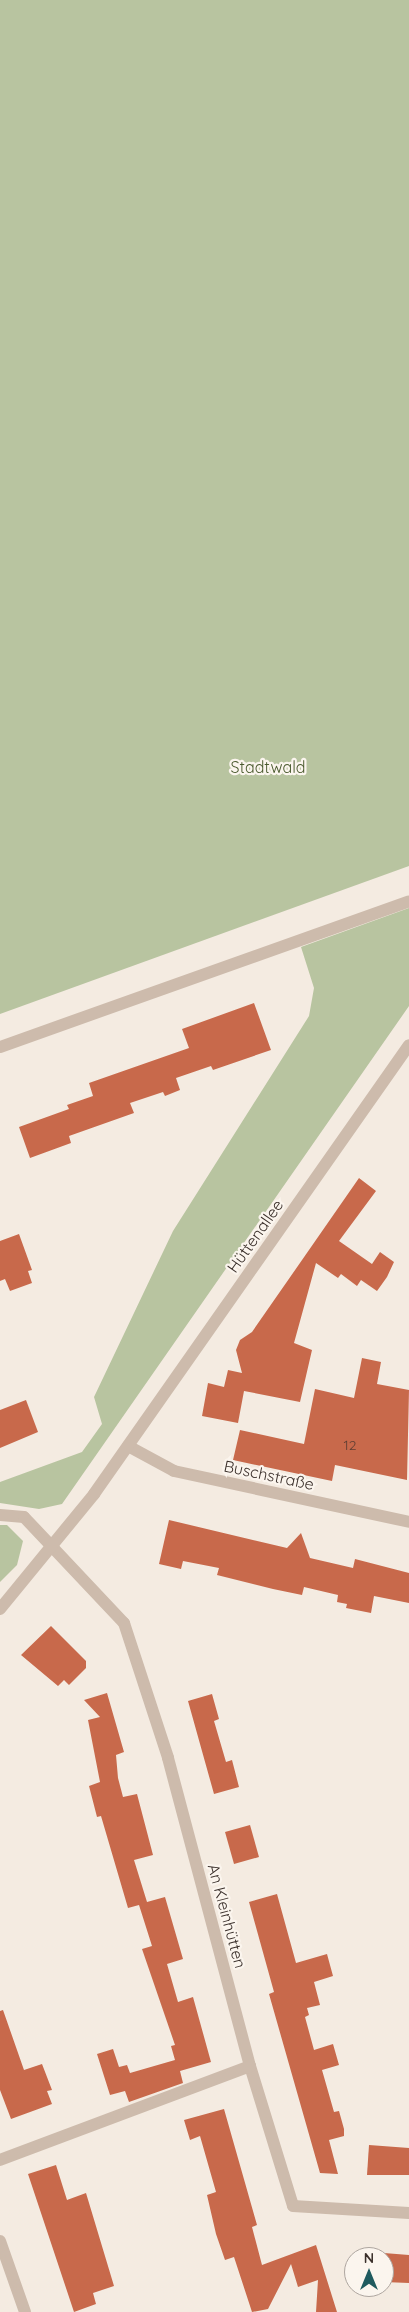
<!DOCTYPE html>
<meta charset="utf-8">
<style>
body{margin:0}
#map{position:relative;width:409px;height:2312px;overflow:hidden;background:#f4ebe1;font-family:Quicksand,sans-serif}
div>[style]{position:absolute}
.green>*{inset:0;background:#b8c4a0}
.building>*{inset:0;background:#c8694b}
.street>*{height:12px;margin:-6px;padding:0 6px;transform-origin:6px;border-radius:6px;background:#cdbbac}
span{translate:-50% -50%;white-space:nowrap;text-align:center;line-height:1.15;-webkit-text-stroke:4.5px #fbf5ee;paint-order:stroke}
.number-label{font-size:14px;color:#5e3e33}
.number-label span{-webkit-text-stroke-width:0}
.park-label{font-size:16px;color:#4a5a2e}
.street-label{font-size:16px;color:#3b302b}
.north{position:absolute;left:344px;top:2247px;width:50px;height:50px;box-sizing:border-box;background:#fbf5ee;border:1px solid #aea6a0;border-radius:50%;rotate:0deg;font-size:14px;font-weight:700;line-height:20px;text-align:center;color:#3b302b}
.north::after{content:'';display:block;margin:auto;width:18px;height:22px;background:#1f5a5e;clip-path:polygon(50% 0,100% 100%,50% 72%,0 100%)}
</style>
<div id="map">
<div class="green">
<div style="clip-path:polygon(0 0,409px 0,409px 866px,0 1014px)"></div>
<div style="clip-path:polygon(409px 908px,409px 1006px,62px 1504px,39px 1509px,0 1503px,0 1482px,82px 1452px,102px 1424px,94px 1397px,173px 1231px,309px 1016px,314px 988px,301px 947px)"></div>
<div style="clip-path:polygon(0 1525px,7px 1525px,23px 1541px,17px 1565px,0 1582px)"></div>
</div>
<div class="building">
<div style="clip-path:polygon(254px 1003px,271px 1050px,213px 1070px,211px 1066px,176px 1078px,180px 1090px,165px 1096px,163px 1092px,130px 1103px,134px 1113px,69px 1136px,71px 1143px,30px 1158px,19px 1127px,69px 1109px,67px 1105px,93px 1096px,89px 1083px,189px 1048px,182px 1029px)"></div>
<div style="clip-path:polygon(359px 1178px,376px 1191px,339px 1241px,372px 1264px,380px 1252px,394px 1262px,387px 1277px,377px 1291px,361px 1280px,357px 1286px,341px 1274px,338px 1278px,316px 1263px,294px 1343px,312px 1350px,300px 1402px,244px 1391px,238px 1423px,202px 1416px,208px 1383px,224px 1387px,228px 1370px,242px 1373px,236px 1350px,240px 1340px,252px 1332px)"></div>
<div style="clip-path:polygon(19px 1234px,32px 1270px,28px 1271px,32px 1283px,10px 1291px,5px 1279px,0 1281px,0 1241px)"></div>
<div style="clip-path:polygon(362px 1358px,381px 1362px,377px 1384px,409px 1390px,407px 1480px,335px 1465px,332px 1481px,233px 1460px,240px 1430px,304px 1444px,315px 1389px,354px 1398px)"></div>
<div style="clip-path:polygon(26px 1400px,38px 1432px,0 1448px,0 1410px)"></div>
<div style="clip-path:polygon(169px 1520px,287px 1548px,301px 1533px,310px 1558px,353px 1568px,355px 1559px,409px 1573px,409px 1603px,374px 1596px,371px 1613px,346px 1608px,347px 1604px,337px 1602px,338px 1595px,304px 1587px,302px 1595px,273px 1589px,217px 1575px,219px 1568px,183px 1561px,181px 1569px,159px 1564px)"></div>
<div style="clip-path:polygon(51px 1626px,86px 1661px,86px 1668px,69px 1685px,64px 1680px,58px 1686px,21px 1655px)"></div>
<div style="clip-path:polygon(107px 1693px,124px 1752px,116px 1755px,118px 1778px,123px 1797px,137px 1794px,153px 1855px,134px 1860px,147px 1902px,165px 1897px,183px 1959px,167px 1964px,178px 2002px,193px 1997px,211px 2062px,180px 2071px,183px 2083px,129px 2102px,125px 2091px,110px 2095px,97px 2054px,113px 2049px,119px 2067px,127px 2065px,130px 2073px,175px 2060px,171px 2046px,175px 2045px,142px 1949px,152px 1946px,139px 1905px,128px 1908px,101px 1816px,97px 1817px,89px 1786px,100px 1782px,88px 1720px,100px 1717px,84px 1700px)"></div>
<div style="clip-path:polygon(212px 1694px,219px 1719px,214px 1721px,226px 1762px,232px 1760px,239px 1787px,214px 1794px,188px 1701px)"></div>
<div style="clip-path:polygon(250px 1825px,259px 1857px,234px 1864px,225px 1832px)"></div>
<div style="clip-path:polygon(277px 1894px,296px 1963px,327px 1954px,333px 1976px,314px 1982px,320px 2005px,307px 2008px,309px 2015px,305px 2017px,314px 2050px,333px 2044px,339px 2065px,322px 2070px,334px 2112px,339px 2111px,344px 2129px,344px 2136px,329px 2140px,338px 2174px,320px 2173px,269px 1994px,274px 1992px,249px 1902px)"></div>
<div style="clip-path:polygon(3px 2010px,24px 2070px,42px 2064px,52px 2090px,47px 2091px,52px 2104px,11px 2119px,0 2090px,0 2011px)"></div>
<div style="clip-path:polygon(224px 2109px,257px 2225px,252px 2227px,262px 2265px,316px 2245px,337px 2312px,316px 2312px,318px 2280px,298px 2287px,291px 2264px,268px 2309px,252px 2312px,234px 2257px,225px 2260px,216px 2234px,207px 2195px,216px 2192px,200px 2136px,190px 2140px,184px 2120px)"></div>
<div style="clip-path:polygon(369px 2145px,409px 2148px,409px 2175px,367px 2175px)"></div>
<div style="clip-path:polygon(56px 2165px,67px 2200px,86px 2193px,114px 2286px,93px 2293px,96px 2304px,74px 2312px,28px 2174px)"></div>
<div style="clip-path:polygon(384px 2253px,409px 2255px,409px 2283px,384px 2282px)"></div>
</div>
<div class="street">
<div style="left:0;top:1047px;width:434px;rotate:-19.6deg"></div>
<div style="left:128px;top:1446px;width:52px;rotate:28.5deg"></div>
<div style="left:174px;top:1471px;width:240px;rotate:12.2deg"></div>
<div style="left:0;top:1515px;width:24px;rotate:5deg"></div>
<div style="left:24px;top:1517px;width:146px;rotate:46.7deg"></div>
<div style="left:124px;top:1623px;width:142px;rotate:71.9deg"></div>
<div style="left:168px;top:1758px;width:319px;rotate:75.1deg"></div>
<div style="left:250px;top:2066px;width:146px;rotate:72.9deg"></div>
<div style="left:293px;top:2206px;width:116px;rotate:3.5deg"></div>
<div style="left:0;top:1609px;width:149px;rotate:-50.7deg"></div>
<div style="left:94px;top:1494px;width:548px;rotate:-54.95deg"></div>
<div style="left:0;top:2160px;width:267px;rotate:-20.6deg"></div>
<div style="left:0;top:2241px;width:75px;rotate:70.6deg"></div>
</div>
<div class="number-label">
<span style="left:350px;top:1445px">12</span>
</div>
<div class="park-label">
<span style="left:268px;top:767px">Stadtwald</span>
</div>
<div class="street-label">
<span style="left:255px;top:1236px;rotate:-55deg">Hüttenallee</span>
<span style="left:269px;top:1475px;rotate:12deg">Buschstraße</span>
<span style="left:227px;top:1916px;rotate:75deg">An Kleinhütten</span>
</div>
<div class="north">N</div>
</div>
